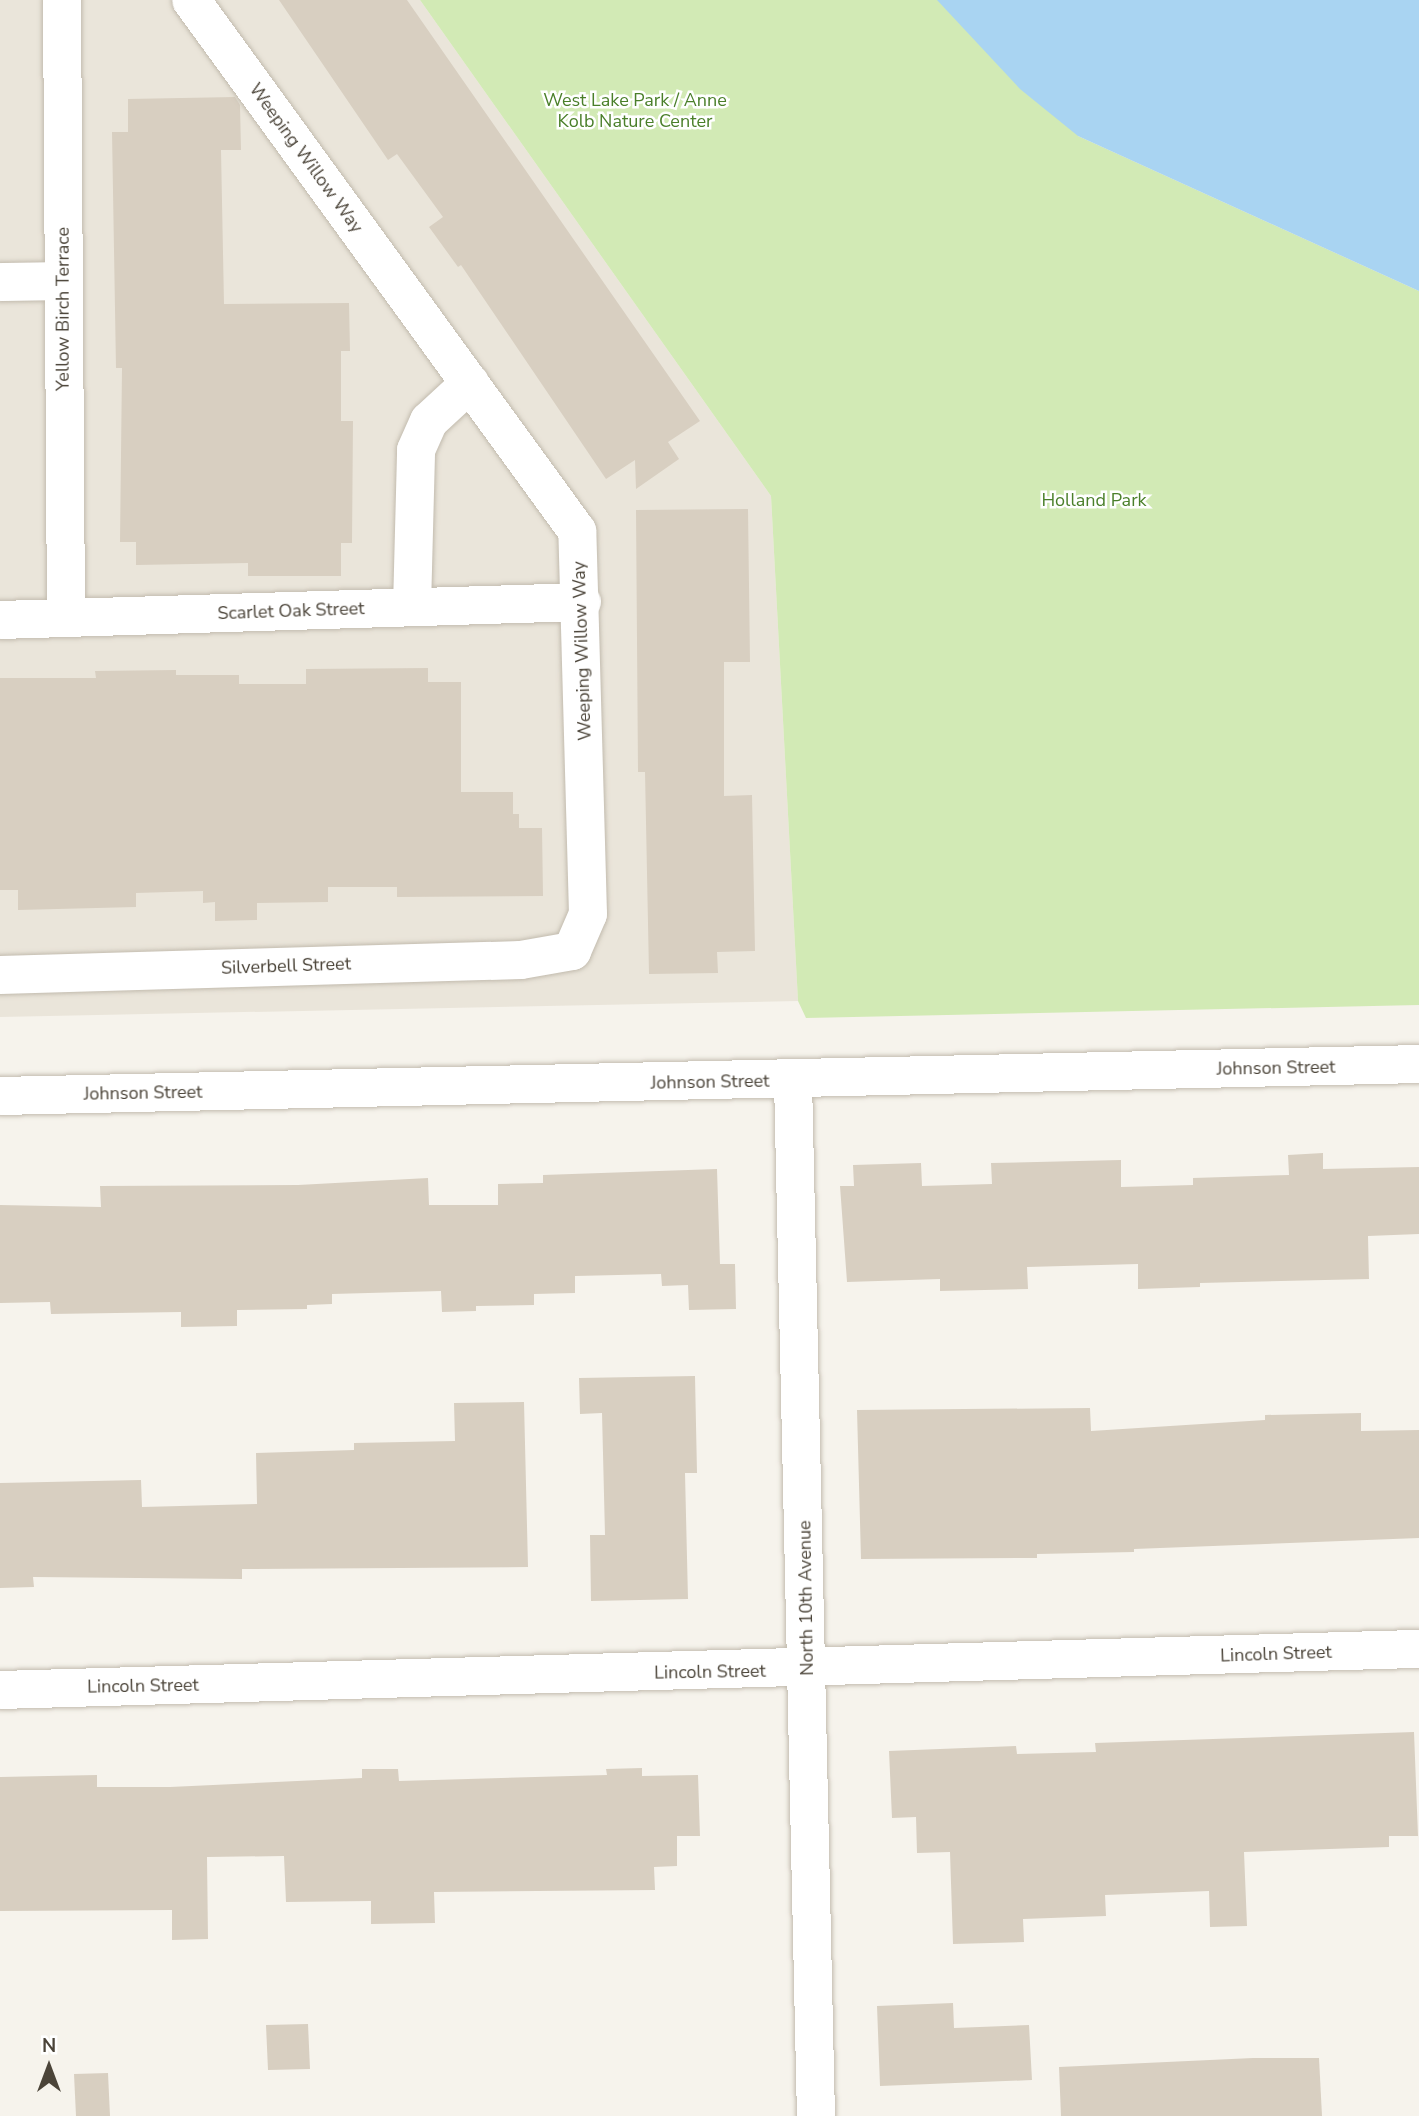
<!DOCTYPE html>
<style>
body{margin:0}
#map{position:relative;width:1419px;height:2116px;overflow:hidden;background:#f6f3ec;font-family:"Nunito Sans",sans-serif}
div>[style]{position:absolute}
.residential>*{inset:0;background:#eae5da}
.green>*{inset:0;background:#d2eab5}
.water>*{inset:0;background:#a9d4f2}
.building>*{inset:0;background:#d8cfc1}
.roads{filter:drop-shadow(0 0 2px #c2bbae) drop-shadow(0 0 2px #c2bbae)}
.street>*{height:38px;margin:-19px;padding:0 19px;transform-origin:19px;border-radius:19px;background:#fff}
span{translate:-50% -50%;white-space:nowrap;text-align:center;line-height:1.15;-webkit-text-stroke:5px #fff;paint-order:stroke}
.park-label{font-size:18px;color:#4a7f2a}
.street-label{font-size:18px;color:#4b4439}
.north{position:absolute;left:14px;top:2032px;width:70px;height:70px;-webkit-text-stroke:5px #fff;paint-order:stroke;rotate:0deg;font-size:19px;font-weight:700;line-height:28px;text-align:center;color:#4b4439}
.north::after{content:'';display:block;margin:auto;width:24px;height:32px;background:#4b4439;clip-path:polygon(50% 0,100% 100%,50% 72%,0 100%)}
</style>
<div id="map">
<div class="residential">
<div style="clip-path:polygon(0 0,420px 0,771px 496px,798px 1001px,0 1017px)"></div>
</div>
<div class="green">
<div style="clip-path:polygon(420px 0,1419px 0,1078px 136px,1419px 291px,1419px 1005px,806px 1018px,798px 1001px,771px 496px)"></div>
</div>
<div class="water">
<div style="clip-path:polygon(937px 0,1419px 0,1419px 291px,1078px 136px,1020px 89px)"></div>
</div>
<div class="building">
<div style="clip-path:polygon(279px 0,407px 0,700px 421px,668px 442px,679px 459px,636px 489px,635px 460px,606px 479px,461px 265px,458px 267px,429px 227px,443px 217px,397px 154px,388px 160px)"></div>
<div style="clip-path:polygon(235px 97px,240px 105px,241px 150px,221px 150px,224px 304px,349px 303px,350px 351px,341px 351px,341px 421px,353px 421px,352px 543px,341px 543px,341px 576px,248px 576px,248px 563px,136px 565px,136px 542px,120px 542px,122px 368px,116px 368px,112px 132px,128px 132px,128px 99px)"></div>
<div style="clip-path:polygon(748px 509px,750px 662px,724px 662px,724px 796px,752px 795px,755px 951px,717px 952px,718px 973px,649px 974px,645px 772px,638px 772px,636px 510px)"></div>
<div style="clip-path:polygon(428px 668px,428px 682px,461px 682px,461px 792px,513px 792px,513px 814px,519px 814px,519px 828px,542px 828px,543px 896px,397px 897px,397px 887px,328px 887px,328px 902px,257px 903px,257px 920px,215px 921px,215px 902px,203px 903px,203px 891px,136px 893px,136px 907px,18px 910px,18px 890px,0 890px,0 678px,96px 678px,95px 671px,176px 670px,176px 675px,239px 675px,239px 684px,306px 684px,306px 669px)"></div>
<div style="clip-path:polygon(1323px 1153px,1323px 1169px,1419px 1167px,1419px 1234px,1368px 1236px,1369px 1279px,1200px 1283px,1200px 1287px,1138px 1289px,1138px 1264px,1027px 1267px,1028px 1289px,940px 1291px,940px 1279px,847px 1282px,840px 1186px,854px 1186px,853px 1165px,921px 1163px,922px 1186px,992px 1184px,991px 1163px,1121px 1160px,1121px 1187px,1193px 1185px,1193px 1178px,1289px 1175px,1288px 1155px)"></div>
<div style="clip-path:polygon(717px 1169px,720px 1264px,735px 1264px,736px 1309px,689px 1310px,688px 1285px,662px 1286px,661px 1274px,575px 1276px,575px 1293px,534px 1294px,534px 1305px,476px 1306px,476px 1311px,442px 1312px,441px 1291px,332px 1294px,332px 1304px,307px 1305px,307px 1309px,237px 1310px,237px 1326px,181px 1327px,181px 1312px,51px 1314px,50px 1302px,0 1303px,0 1205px,101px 1207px,100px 1186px,298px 1185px,428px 1178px,429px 1205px,498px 1205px,498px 1184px,543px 1183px,543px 1175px)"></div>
<div style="clip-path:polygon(695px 1376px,697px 1473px,685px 1473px,688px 1599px,591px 1601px,590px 1535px,605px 1535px,602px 1413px,580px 1414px,579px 1378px)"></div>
<div style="clip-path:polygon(524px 1402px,528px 1567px,242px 1569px,242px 1579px,33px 1577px,34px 1587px,0 1588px,0 1483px,141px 1480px,142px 1507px,257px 1504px,256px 1453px,354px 1450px,354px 1443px,455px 1441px,454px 1403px)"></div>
<div style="clip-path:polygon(1090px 1408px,1091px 1431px,1265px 1420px,1265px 1415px,1361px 1413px,1361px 1431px,1419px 1430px,1419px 1538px,1134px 1549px,1134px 1552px,1037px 1554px,1037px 1558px,861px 1559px,857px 1410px)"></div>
<div style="clip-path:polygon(1414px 1732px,1418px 1836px,1389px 1836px,1389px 1847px,1244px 1852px,1247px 1926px,1210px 1927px,1209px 1891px,1105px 1895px,1106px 1916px,1023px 1919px,1024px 1942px,953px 1944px,950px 1852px,917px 1853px,916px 1817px,892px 1818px,889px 1751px,1016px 1746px,1017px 1754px,1096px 1752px,1095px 1743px)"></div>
<div style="clip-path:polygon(642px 1768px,642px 1776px,698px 1775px,700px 1836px,677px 1836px,677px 1866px,654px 1867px,655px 1890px,434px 1892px,435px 1923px,371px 1924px,371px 1901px,286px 1902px,284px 1856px,207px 1857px,208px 1939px,172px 1940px,172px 1910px,0 1911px,0 1777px,97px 1775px,97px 1787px,170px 1787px,362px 1778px,362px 1769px,398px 1769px,399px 1781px,607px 1775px,606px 1769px)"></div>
<div style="clip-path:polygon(953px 2003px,954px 2028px,1029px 2025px,1032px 2080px,880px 2086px,877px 2006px)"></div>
<div style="clip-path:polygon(308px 2024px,310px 2069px,268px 2070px,266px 2025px)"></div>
<div style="clip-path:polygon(1253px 2058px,1319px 2058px,1322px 2116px,1061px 2116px,1059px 2067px)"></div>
<div style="clip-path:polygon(108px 2073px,110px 2116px,76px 2116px,74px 2074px)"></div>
</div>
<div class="roads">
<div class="street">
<div style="left:62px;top:0;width:617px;rotate:89.63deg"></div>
<div style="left:0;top:282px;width:62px;rotate:-0.9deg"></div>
<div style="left:412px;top:607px;width:157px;rotate:-88.5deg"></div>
<div style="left:416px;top:450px;width:32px;rotate:-66deg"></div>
<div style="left:429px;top:421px;width:56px;rotate:-42.8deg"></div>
<div style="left:0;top:620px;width:582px;rotate:-1.77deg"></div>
<div style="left:0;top:975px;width:521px;rotate:-1.65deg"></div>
<div style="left:521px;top:960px;width:52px;rotate:-10deg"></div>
<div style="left:572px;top:951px;width:40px;rotate:-66.6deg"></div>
<div style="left:588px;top:914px;width:383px;rotate:-91.6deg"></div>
<div style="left:577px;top:531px;width:656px;rotate:-126.01deg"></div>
<div style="left:793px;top:1080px;width:1036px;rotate:88.73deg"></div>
<div style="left:0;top:1096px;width:1419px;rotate:-1.29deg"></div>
<div style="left:0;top:1690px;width:1420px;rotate:-1.66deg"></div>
</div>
</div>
<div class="park-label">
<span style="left:635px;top:111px">West Lake Park / Anne<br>Kolb Nature Center</span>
<span style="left:1094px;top:500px">Holland Park</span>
</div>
<div class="street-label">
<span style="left:306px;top:158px;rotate:54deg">Weeping Willow Way</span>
<span style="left:63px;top:309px;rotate:-90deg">Yellow Birch Terrace</span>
<span style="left:291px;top:611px;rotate:-2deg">Scarlet Oak Street</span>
<span style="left:582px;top:651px;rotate:-92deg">Weeping Willow Way</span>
<span style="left:286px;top:966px;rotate:-2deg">Silverbell Street</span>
<span style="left:1276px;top:1068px;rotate:-1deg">Johnson Street</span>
<span style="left:710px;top:1082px;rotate:-1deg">Johnson Street</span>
<span style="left:143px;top:1093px;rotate:-1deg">Johnson Street</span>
<span style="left:806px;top:1598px;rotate:-91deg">North 10th Avenue</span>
<span style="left:1276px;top:1654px;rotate:-2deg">Lincoln Street</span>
<span style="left:710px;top:1672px;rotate:-1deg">Lincoln Street</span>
<span style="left:143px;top:1686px;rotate:-1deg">Lincoln Street</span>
</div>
<div class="north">N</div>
</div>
